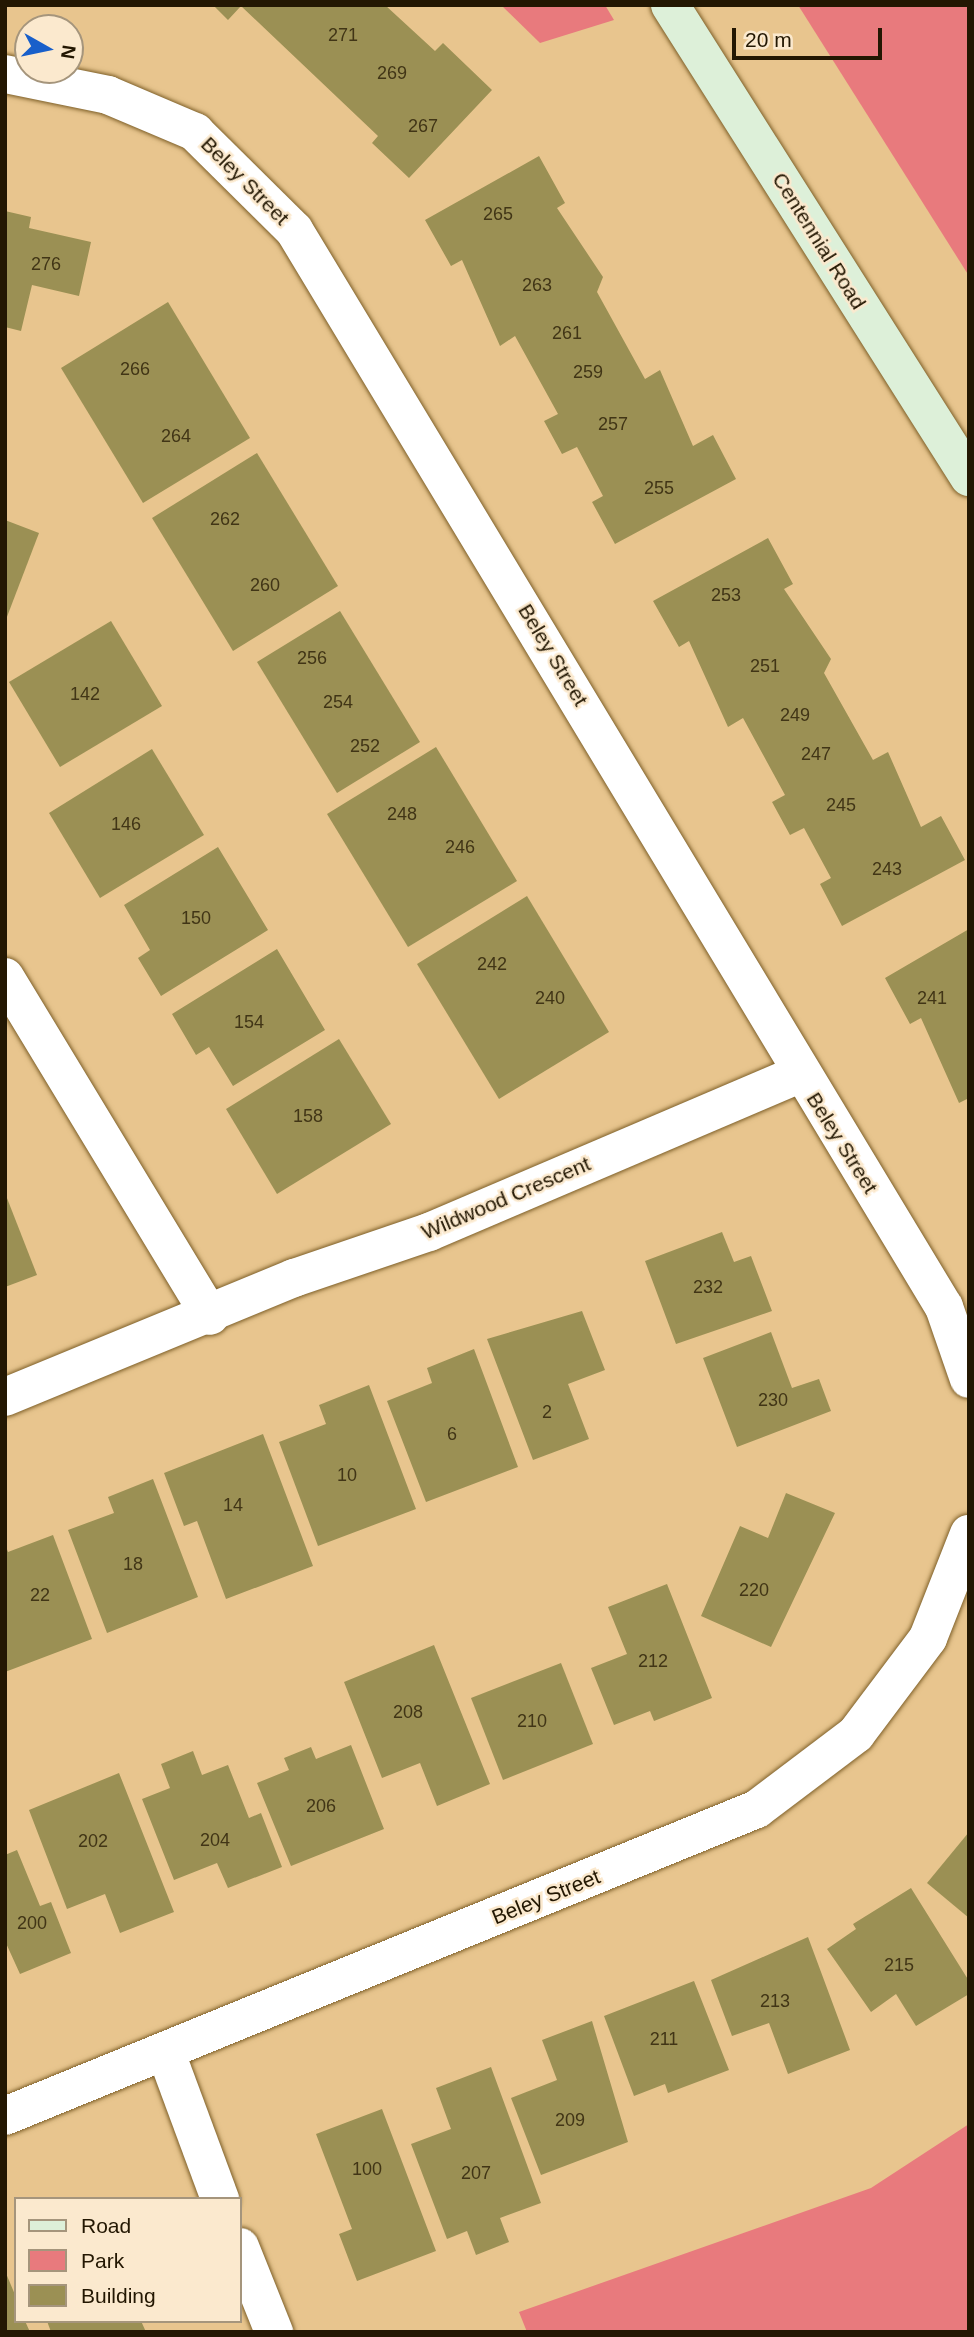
<!DOCTYPE html>
<style>
body{margin:0}
#map{position:relative;width:974px;height:2337px;overflow:hidden;background:#e8c58e;font-family:Arial,sans-serif}
div>[style]{position:absolute}
.green>*{inset:0;background:#e87a7d}
.building>*{inset:0;background:#9b9054}
.roads{filter:drop-shadow(0 0 2px #7e6029) drop-shadow(0 0 2px #7e6029)}
.minor>*{height:38px;margin:-19px;padding:0 19px;transform-origin:19px;border-radius:19px;background:#fff}
.secondary>*{height:38px;margin:-19px;padding:0 19px;transform-origin:19px;border-radius:19px;background:#ddf0d9}
span{translate:-50% -50%;white-space:nowrap;text-align:center;line-height:1.15;-webkit-text-stroke:5px #fbe9ce;paint-order:stroke}
.number-label{font-size:18px;color:#413516}
.number-label span{-webkit-text-stroke-width:0}
.street-label{font-size:21px;color:#231702}
.frame{position:absolute;inset:0;border:7px solid #231702;pointer-events:none}
.legend{position:absolute;left:14px;top:2197px;width:228px;height:126px;box-sizing:border-box;background:#fbe9ce;border:2px solid #a5957c;margin:0;padding:9px 12px;list-style:none;font-size:21px;color:#231702}
.legend li{display:flex;align-items:center;gap:14px;height:35px}
.legend b{width:35px;border:2px solid #a5957c}
.north{position:absolute;left:14px;top:14px;width:70px;height:70px;box-sizing:border-box;background:#fbe9ce;border:2px solid #a5957c;border-radius:50%;rotate:99deg;font-size:19px;font-weight:700;line-height:28px;text-align:center;color:#231702}
.north::after{content:'';display:block;margin:auto;width:24px;height:32px;background:#185fca;clip-path:polygon(50% 0,100% 100%,50% 72%,0 100%)}
.scale{position:absolute;left:732px;top:28px;width:150px;height:32px;box-sizing:border-box;border:4px solid #231702;border-top:0;padding-left:9px;font-size:21px;line-height:24px;white-space:nowrap;color:#231702;-webkit-text-stroke:5px #fbe9ce;paint-order:stroke}
</style>
<div id="map">
<div class="green">
<div style="clip-path:polygon(501px 5px,605px 5px,614px 20px,540px 43px)"></div>
<div style="clip-path:polygon(798px 5px,969px 5px,969px 276px)"></div>
<div style="clip-path:polygon(969px 2124px,969px 2332px,527px 2332px,519px 2312px,871px 2188px)"></div>
</div>
<div class="building">
<div style="clip-path:polygon(213px 5px,385px 5px,435px 51px,443px 43px,492px 90px,409px 178px,372px 143px,378px 136px,241px 6px,228px 20px)"></div>
<div style="clip-path:polygon(539px 156px,565px 203px,557px 208px,603px 277px,597px 292px,645px 379px,660px 370px,693px 446px,713px 435px,736px 479px,615px 544px,592px 502px,603px 496px,577px 447px,562px 454px,544px 421px,558px 414px,515px 336px,500px 346px,462px 260px,451px 266px,425px 220px)"></div>
<div style="clip-path:polygon(5px 211px,31px 217px,29px 228px,91px 242px,79px 296px,32px 285px,21px 331px,5px 327px)"></div>
<div style="clip-path:polygon(168px 302px,250px 438px,143px 503px,61px 368px)"></div>
<div style="clip-path:polygon(257px 453px,338px 586px,233px 651px,152px 518px)"></div>
<div style="clip-path:polygon(5px 520px,39px 533px,5px 622px)"></div>
<div style="clip-path:polygon(768px 538px,793px 584px,784px 589px,831px 659px,824px 673px,873px 760px,888px 752px,921px 827px,941px 816px,965px 860px,842px 926px,820px 884px,831px 878px,804px 828px,790px 835px,772px 802px,785px 795px,743px 718px,728px 727px,689px 641px,679px 647px,653px 601px)"></div>
<div style="clip-path:polygon(340px 611px,420px 742px,337px 793px,257px 662px)"></div>
<div style="clip-path:polygon(111px 621px,162px 706px,60px 767px,9px 682px)"></div>
<div style="clip-path:polygon(436px 747px,517px 881px,408px 947px,327px 814px)"></div>
<div style="clip-path:polygon(152px 749px,204px 835px,100px 898px,49px 813px)"></div>
<div style="clip-path:polygon(218px 847px,268px 930px,161px 996px,138px 958px,150px 950px,124px 905px)"></div>
<div style="clip-path:polygon(527px 896px,609px 1032px,499px 1099px,417px 964px)"></div>
<div style="clip-path:polygon(969px 929px,969px 1098px,959px 1103px,921px 1018px,910px 1024px,885px 978px)"></div>
<div style="clip-path:polygon(277px 949px,325px 1030px,233px 1086px,209px 1047px,196px 1055px,172px 1014px)"></div>
<div style="clip-path:polygon(339px 1039px,391px 1124px,277px 1194px,226px 1109px)"></div>
<div style="clip-path:polygon(5px 1193px,37px 1275px,5px 1287px)"></div>
<div style="clip-path:polygon(722px 1232px,734px 1262px,751px 1256px,772px 1311px,676px 1344px,645px 1261px)"></div>
<div style="clip-path:polygon(582px 1311px,605px 1370px,568px 1384px,589px 1439px,533px 1460px,487px 1339px)"></div>
<div style="clip-path:polygon(771px 1332px,792px 1388px,819px 1379px,831px 1411px,737px 1447px,703px 1358px)"></div>
<div style="clip-path:polygon(474px 1349px,518px 1467px,426px 1502px,387px 1401px,432px 1383px,427px 1368px)"></div>
<div style="clip-path:polygon(369px 1385px,416px 1509px,318px 1546px,279px 1442px,326px 1424px,319px 1405px)"></div>
<div style="clip-path:polygon(263px 1434px,313px 1566px,226px 1599px,197px 1521px,184px 1526px,164px 1473px)"></div>
<div style="clip-path:polygon(153px 1479px,198px 1597px,107px 1633px,68px 1530px,114px 1513px,108px 1497px)"></div>
<div style="clip-path:polygon(786px 1493px,835px 1513px,771px 1647px,701px 1616px,740px 1526px,768px 1538px)"></div>
<div style="clip-path:polygon(53px 1535px,92px 1639px,5px 1672px,5px 1544px,8px 1552px)"></div>
<div style="clip-path:polygon(667px 1584px,712px 1698px,654px 1721px,650px 1711px,614px 1725px,591px 1668px,627px 1654px,608px 1607px)"></div>
<div style="clip-path:polygon(434px 1645px,490px 1784px,437px 1806px,420px 1763px,382px 1778px,344px 1682px)"></div>
<div style="clip-path:polygon(561px 1663px,593px 1744px,503px 1780px,471px 1698px)"></div>
<div style="clip-path:polygon(351px 1745px,384px 1829px,291px 1866px,257px 1783px,289px 1770px,284px 1758px,311px 1747px,316px 1759px)"></div>
<div style="clip-path:polygon(193px 1751px,202px 1775px,228px 1765px,249px 1818px,261px 1813px,282px 1867px,228px 1888px,217px 1863px,174px 1880px,142px 1799px,170px 1788px,161px 1764px)"></div>
<div style="clip-path:polygon(119px 1773px,174px 1912px,120px 1933px,105px 1894px,67px 1909px,29px 1810px)"></div>
<div style="clip-path:polygon(969px 1832px,969px 1918px,927px 1883px)"></div>
<div style="clip-path:polygon(17px 1850px,40px 1906px,51px 1902px,71px 1953px,20px 1974px,5px 1941px,5px 1855px)"></div>
<div style="clip-path:polygon(911px 1888px,969px 1981px,969px 1994px,916px 2026px,896px 1994px,871px 2012px,827px 1949px,856px 1929px,853px 1924px)"></div>
<div style="clip-path:polygon(808px 1937px,850px 2050px,788px 2074px,769px 2023px,732px 2036px,711px 1980px)"></div>
<div style="clip-path:polygon(694px 1981px,729px 2070px,668px 2093px,665px 2084px,634px 2096px,604px 2016px)"></div>
<div style="clip-path:polygon(592px 2021px,628px 2142px,541px 2175px,511px 2098px,557px 2080px,542px 2040px)"></div>
<div style="clip-path:polygon(491px 2067px,541px 2203px,500px 2218px,509px 2242px,476px 2255px,467px 2231px,447px 2239px,411px 2144px,451px 2129px,436px 2088px)"></div>
<div style="clip-path:polygon(382px 2109px,436px 2251px,357px 2281px,339px 2234px,352px 2229px,316px 2134px)"></div>
<div style="clip-path:polygon(5px 2271px,16px 2297px,16px 2321px,25px 2321px,30px 2332px,5px 2332px)"></div>
<div style="clip-path:polygon(47px 2321px,141px 2321px,146px 2332px,51px 2332px)"></div>
</div>
<div class="roads">
<div class="minor">
<div style="left:5px;top:74px;width:105px;rotate:11.5deg"></div>
<div style="left:108px;top:95px;width:95px;rotate:23deg"></div>
<div style="left:195px;top:132px;width:139px;rotate:44.7deg"></div>
<div style="left:294px;top:230px;width:1258px;rotate:58.89deg"></div>
<div style="left:944px;top:1307px;width:76px;rotate:70.9deg"></div>
<div style="left:5px;top:977px;width:396px;rotate:58.8deg"></div>
<div style="left:5px;top:1397px;width:313px;rotate:-22.4deg"></div>
<div style="left:294px;top:1278px;width:143px;rotate:-18.8deg"></div>
<div style="left:429px;top:1232px;width:402px;rotate:-23.1deg"></div>
<div style="left:166px;top:2053px;width:156px;rotate:69.7deg"></div>
<div style="left:5px;top:2116px;width:812px;rotate:-22.21deg"></div>
<div style="left:757px;top:1809px;width:124px;rotate:-37.1deg"></div>
<div style="left:856px;top:1734px;width:120px;rotate:-53.1deg"></div>
<div style="left:928px;top:1638px;width:112px;rotate:-68.5deg"></div>
<div style="left:240px;top:2247px;width:92px;rotate:68.2deg"></div>
</div>
<div class="secondary">
<div style="left:670px;top:5px;width:559px;rotate:57.65deg"></div>
</div>
</div>
<div class="number-label">
<span style="left:343px;top:35px">271</span>
<span style="left:392px;top:73px">269</span>
<span style="left:423px;top:126px">267</span>
<span style="left:498px;top:214px">265</span>
<span style="left:46px;top:264px">276</span>
<span style="left:537px;top:285px">263</span>
<span style="left:567px;top:333px">261</span>
<span style="left:135px;top:369px">266</span>
<span style="left:588px;top:372px">259</span>
<span style="left:613px;top:424px">257</span>
<span style="left:176px;top:436px">264</span>
<span style="left:659px;top:488px">255</span>
<span style="left:225px;top:519px">262</span>
<span style="left:265px;top:585px">260</span>
<span style="left:726px;top:595px">253</span>
<span style="left:312px;top:658px">256</span>
<span style="left:765px;top:666px">251</span>
<span style="left:85px;top:694px">142</span>
<span style="left:338px;top:702px">254</span>
<span style="left:795px;top:715px">249</span>
<span style="left:365px;top:746px">252</span>
<span style="left:816px;top:754px">247</span>
<span style="left:841px;top:805px">245</span>
<span style="left:402px;top:814px">248</span>
<span style="left:126px;top:824px">146</span>
<span style="left:460px;top:847px">246</span>
<span style="left:887px;top:869px">243</span>
<span style="left:196px;top:918px">150</span>
<span style="left:492px;top:964px">242</span>
<span style="left:550px;top:998px">240</span>
<span style="left:932px;top:998px">241</span>
<span style="left:249px;top:1022px">154</span>
<span style="left:308px;top:1116px">158</span>
<span style="left:708px;top:1287px">232</span>
<span style="left:773px;top:1400px">230</span>
<span style="left:547px;top:1412px">2</span>
<span style="left:452px;top:1434px">6</span>
<span style="left:347px;top:1475px">10</span>
<span style="left:233px;top:1505px">14</span>
<span style="left:133px;top:1564px">18</span>
<span style="left:754px;top:1590px">220</span>
<span style="left:40px;top:1595px">22</span>
<span style="left:653px;top:1661px">212</span>
<span style="left:408px;top:1712px">208</span>
<span style="left:532px;top:1721px">210</span>
<span style="left:321px;top:1806px">206</span>
<span style="left:215px;top:1840px">204</span>
<span style="left:93px;top:1841px">202</span>
<span style="left:32px;top:1923px">200</span>
<span style="left:899px;top:1965px">215</span>
<span style="left:775px;top:2001px">213</span>
<span style="left:664px;top:2039px">211</span>
<span style="left:570px;top:2120px">209</span>
<span style="left:367px;top:2169px">100</span>
<span style="left:476px;top:2173px">207</span>
</div>
<div class="street-label">
<span style="left:245px;top:181px;rotate:45deg">Beley Street</span>
<span style="left:819px;top:241px;rotate:58deg">Centennial Road</span>
<span style="left:553px;top:655px;rotate:59deg">Beley Street</span>
<span style="left:842px;top:1143px;rotate:58deg">Beley Street</span>
<span style="left:506px;top:1198px;rotate:-23deg">Wildwood Crescent</span>
<span style="left:546px;top:1897px;rotate:-22deg">Beley Street</span>
</div>
<div class="frame"></div>
<ul class="legend">
<li><b style="height:9px;background:#ddf0d9"></b>Road</li>
<li><b style="height:19px;background:#e87a7d"></b>Park</li>
<li><b style="height:19px;background:#9b9054"></b>Building</li>
</ul>
<div class="north">N</div>
<div class="scale">20 m</div>
</div>
